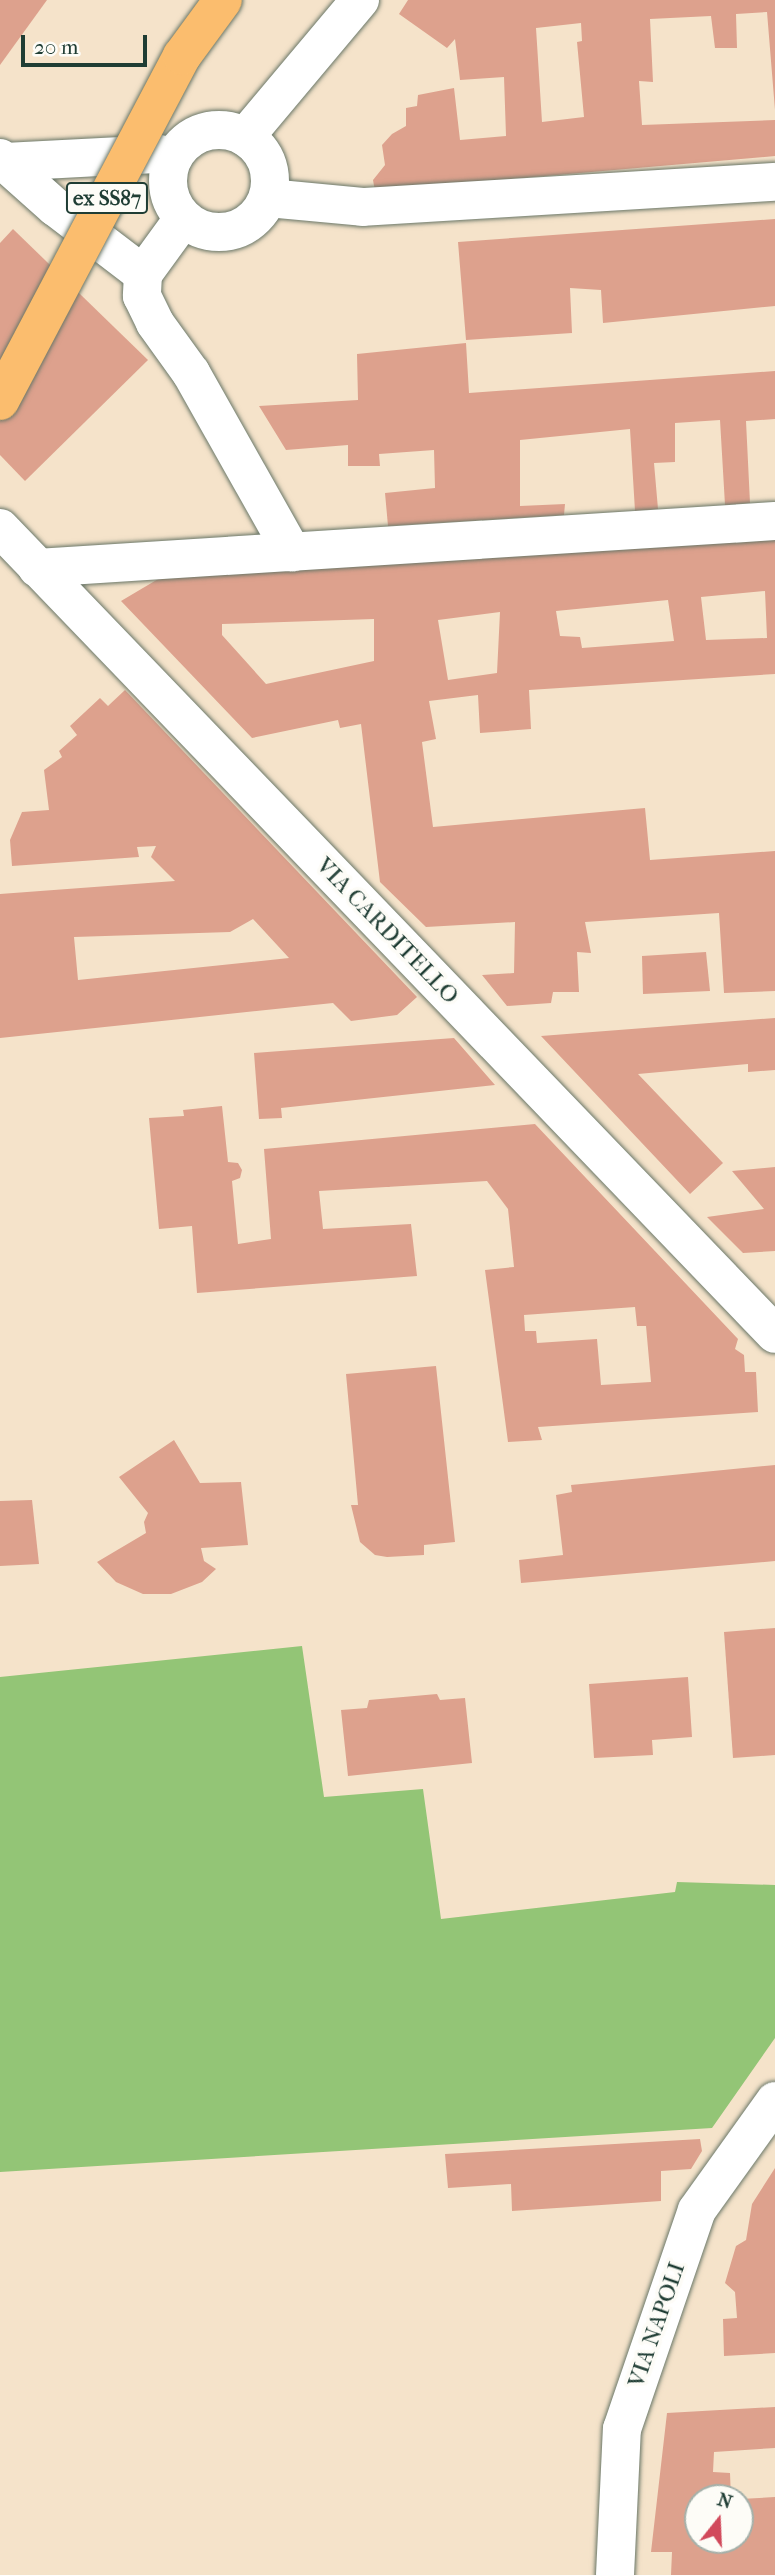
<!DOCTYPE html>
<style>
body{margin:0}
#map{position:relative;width:775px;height:2575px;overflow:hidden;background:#f5e3ca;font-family:"IM FELL French Canon",serif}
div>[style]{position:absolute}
.green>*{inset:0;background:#93c576}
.building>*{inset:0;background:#dda18d}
.roads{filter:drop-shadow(0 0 2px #6a7768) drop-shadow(0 0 2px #6a7768)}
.street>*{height:38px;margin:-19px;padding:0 19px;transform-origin:19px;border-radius:19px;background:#fff}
.street>.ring{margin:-19px;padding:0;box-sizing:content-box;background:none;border:38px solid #fff;border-radius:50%}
.bridges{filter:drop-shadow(0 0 2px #6a7768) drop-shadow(0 0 2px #6a7768)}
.highway-bridge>*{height:38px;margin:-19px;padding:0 19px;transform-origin:19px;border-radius:19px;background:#fbbd6e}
span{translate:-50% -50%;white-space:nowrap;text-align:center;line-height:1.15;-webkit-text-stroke:7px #fdfcf7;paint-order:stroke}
.shield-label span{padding:2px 5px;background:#fdfcf7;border:2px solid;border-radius:5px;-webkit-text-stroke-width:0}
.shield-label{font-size:21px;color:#1f3d34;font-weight:700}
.street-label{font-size:23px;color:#1f3d34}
.north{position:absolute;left:684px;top:2484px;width:70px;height:70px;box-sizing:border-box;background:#fdfcf7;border:2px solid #a4b0a9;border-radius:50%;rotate:18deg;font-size:19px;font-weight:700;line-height:28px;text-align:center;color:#1f3d34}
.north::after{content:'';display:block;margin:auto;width:24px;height:32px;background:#d1495b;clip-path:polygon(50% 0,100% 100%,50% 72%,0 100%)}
.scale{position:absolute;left:21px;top:35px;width:126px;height:32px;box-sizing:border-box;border:4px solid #1f3d34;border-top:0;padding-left:9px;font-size:21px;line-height:24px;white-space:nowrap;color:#1f3d34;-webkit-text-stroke:5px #fdfcf7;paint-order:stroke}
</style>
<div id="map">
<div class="green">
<div style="clip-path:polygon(302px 1646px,324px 1797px,423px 1789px,441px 1919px,675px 1892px,677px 1882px,775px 1885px,775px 2038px,712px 2128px,0 2172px,0 1677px)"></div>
</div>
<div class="building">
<div style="clip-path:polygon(0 0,47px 0,0 65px)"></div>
<div style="clip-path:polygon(evenodd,408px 0,775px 0,775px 110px,767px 12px,736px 14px,737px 48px,715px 48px,711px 16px,650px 19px,653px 82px,639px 81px,642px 125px,775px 120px,775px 156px,375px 191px,373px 180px,385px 165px,382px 145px,392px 134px,406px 126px,406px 108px,417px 106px,418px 95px,454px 88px,460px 140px,506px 136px,504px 77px,460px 80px,455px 39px,447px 48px,399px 14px,408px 0,581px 23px,582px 41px,577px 42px,584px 117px,542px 122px,536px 28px,581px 23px)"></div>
<div style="clip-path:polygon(775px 219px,775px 306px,603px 323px,601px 290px,570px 288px,572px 333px,466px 340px,458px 242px)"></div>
<div style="clip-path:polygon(13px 229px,148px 360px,25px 481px,0 455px,0 243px)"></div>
<div style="clip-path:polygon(466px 343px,469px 393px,775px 371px,775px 419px,746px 421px,750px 503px,725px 505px,720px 420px,675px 423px,675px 462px,654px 463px,658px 509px,635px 511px,630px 429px,520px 440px,520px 506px,565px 504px,564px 515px,388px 526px,385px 493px,435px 488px,434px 450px,379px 454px,380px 466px,348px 466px,348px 445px,286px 450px,259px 406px,358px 400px,357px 354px)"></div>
<div style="clip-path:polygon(evenodd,775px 535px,775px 674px,529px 690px,531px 729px,480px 733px,478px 695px,429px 701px,436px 739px,422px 742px,433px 827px,645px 808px,650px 860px,775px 851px,775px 991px,724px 993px,719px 913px,585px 922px,591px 953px,577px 952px,579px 992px,553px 992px,551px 1003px,507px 1006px,482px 975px,514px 973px,515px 922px,426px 927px,380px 882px,361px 724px,340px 728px,338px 720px,252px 738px,121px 601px,170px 572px,775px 535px,765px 591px,767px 638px,706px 640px,701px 597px,765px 591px,775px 535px,668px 600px,674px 641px,582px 648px,580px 637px,560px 636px,556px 611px,668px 600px,775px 535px,500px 612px,497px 673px,448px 680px,438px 620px,500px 612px,775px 535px,374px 619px,374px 661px,266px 684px,222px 635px,222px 624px,374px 619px)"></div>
<div style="clip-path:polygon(evenodd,125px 690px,417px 997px,397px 1015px,351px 1021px,333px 1003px,0 1038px,0 894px,175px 881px,151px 857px,156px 846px,137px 847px,139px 857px,12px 866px,10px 840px,22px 812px,49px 810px,44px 770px,62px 757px,59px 751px,77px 735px,70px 726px,100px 698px,108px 706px,125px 690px,253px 919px,289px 958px,78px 980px,74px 937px,230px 932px,253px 919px)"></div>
<div style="clip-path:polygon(706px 952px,710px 991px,643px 994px,642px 956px)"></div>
<div style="clip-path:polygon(775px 1018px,775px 1070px,748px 1072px,748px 1064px,638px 1074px,723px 1163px,690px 1194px,541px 1036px)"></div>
<div style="clip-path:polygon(454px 1038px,495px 1085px,281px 1108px,282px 1118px,259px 1119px,254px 1053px)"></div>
<div style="clip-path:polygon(evenodd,222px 1106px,228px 1162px,238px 1163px,242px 1170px,240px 1178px,232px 1181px,238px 1244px,271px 1239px,264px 1149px,535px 1124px,738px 1339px,735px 1349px,744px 1355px,745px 1372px,756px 1372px,758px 1412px,538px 1427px,542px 1440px,508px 1442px,485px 1270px,514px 1267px,508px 1209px,487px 1181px,319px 1191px,323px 1229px,411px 1224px,417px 1276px,197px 1293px,192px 1226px,159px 1229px,149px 1118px,184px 1116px,183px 1110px,222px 1106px,635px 1307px,637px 1326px,646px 1326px,651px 1382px,601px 1385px,597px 1339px,537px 1343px,536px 1331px,525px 1331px,524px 1315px,635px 1307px)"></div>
<div style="clip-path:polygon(775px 1167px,775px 1251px,743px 1253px,707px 1217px,764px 1209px,732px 1171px)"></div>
<div style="clip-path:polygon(436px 1366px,455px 1542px,424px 1545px,424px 1555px,387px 1557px,375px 1555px,360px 1542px,351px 1505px,358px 1505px,346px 1374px)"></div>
<div style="clip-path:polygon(174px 1440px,200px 1483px,241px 1482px,248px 1545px,201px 1548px,204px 1561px,216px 1569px,202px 1582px,171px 1594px,143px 1594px,116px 1582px,97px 1562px,146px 1533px,144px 1522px,148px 1513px,119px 1477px)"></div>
<div style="clip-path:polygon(775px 1465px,775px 1561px,521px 1583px,519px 1560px,563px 1555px,556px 1495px,572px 1492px,571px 1485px)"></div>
<div style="clip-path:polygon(32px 1500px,39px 1564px,0 1566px,0 1501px)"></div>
<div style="clip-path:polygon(775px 1628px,775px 1755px,733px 1758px,724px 1632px)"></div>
<div style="clip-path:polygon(688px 1677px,692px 1737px,652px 1740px,653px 1755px,594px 1758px,589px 1684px)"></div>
<div style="clip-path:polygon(437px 1694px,440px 1700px,465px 1698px,472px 1763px,348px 1776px,341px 1710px,367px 1708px,369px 1700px)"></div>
<div style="clip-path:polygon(700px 2139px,702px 2151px,691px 2169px,661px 2171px,661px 2201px,512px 2211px,511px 2184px,448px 2188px,445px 2154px)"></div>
<div style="clip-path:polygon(775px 2168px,775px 2353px,724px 2356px,723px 2319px,737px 2318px,735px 2292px,725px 2283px,736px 2246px,746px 2240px,752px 2204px)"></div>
<div style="clip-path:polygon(775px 2407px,775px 2448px,714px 2452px,713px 2472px,730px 2473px,731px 2498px,698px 2498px,698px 2540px,740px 2540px,740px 2499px,775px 2497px,775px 2575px,671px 2575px,672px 2552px,651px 2552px,667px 2413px)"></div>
</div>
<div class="roads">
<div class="street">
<div class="ring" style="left:168px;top:130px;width:64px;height:64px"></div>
<div style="left:245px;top:137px;width:179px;rotate:-50deg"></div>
<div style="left:0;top:158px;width:74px;rotate:41.7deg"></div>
<div style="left:55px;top:207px;width:111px;rotate:37.3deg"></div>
<div style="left:5px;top:162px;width:155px;rotate:-3deg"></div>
<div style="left:268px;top:198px;width:95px;rotate:5.4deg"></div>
<div style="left:363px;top:207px;width:413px;rotate:-3.5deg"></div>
<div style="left:183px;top:219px;width:68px;rotate:126deg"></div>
<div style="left:143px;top:274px;width:22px;rotate:93deg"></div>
<div style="left:142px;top:296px;width:30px;rotate:64deg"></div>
<div style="left:155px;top:323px;width:62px;rotate:54.2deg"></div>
<div style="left:191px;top:373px;width:206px;rotate:60.6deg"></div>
<div style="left:0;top:528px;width:1118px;rotate:46.12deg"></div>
<div style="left:37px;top:568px;width:739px;rotate:-3.64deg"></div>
<div style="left:615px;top:2575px;width:146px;rotate:-87.3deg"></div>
<div style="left:622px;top:2429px;width:231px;rotate:-71.1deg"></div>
<div style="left:697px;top:2210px;width:134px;rotate:-54.4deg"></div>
</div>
</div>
<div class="bridges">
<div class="highway-bridge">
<div style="left:0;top:401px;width:390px;rotate:-62.2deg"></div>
<div style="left:182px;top:56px;width:69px;rotate:-53.8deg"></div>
</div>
</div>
<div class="shield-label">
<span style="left:107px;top:198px">ex SS87</span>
</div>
<div class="street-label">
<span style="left:387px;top:931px;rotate:46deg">VIA CARDITELLO</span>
<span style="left:657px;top:2325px;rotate:-71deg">VIA NAPOLI</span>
</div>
<div class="north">N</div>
<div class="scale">20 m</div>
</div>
